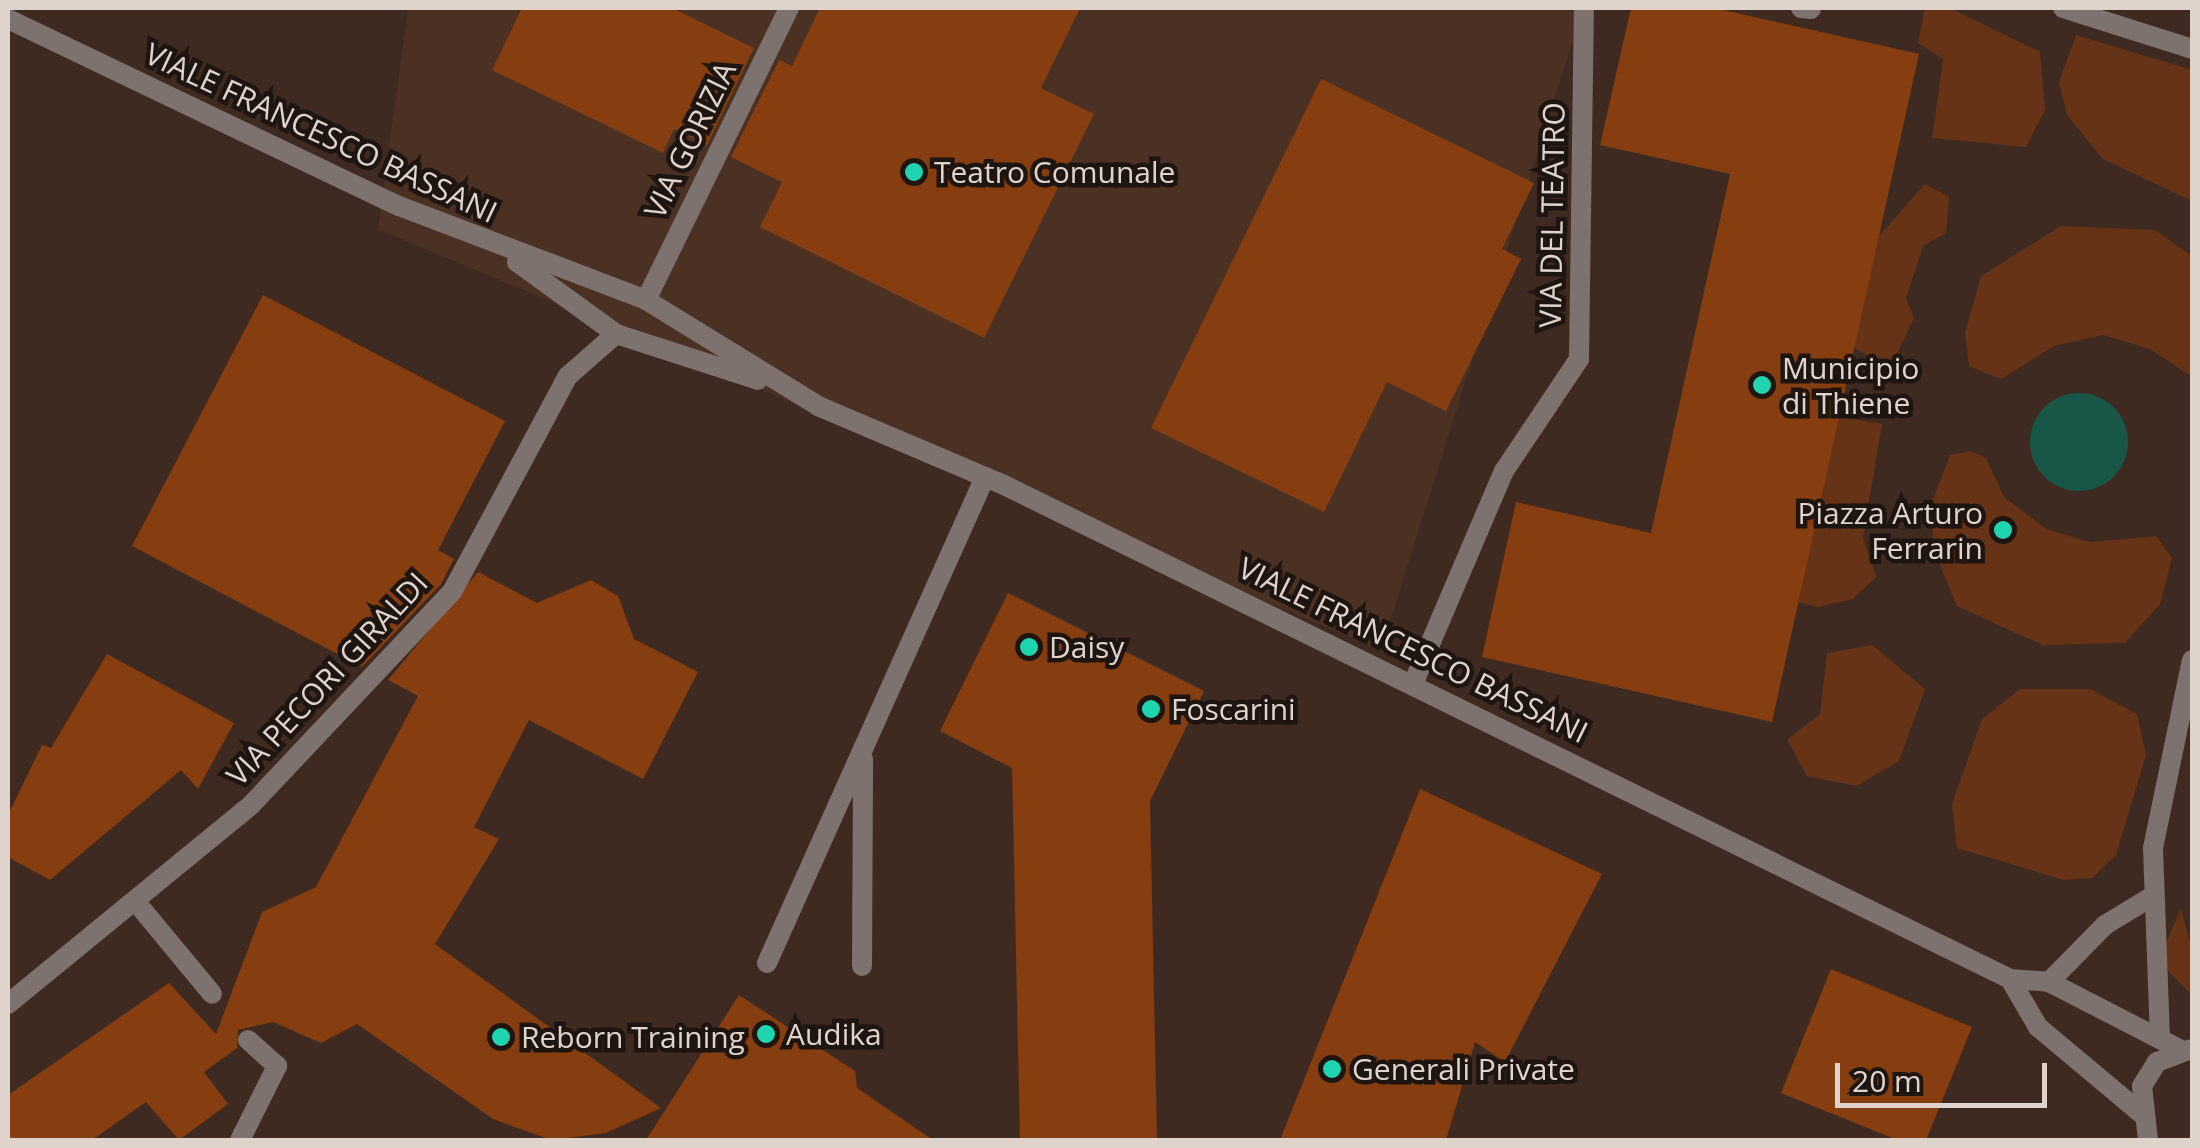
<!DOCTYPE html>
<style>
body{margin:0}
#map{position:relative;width:2200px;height:1148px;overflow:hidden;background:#3e2a20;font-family:"Open Sans",sans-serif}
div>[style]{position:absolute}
.built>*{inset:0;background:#4b3124}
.green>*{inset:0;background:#663317}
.water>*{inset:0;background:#185748}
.round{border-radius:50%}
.building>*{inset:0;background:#863e11}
.service>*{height:20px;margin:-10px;padding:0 10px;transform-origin:10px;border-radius:10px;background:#7d726d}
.pedestrian>*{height:20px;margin:-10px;padding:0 10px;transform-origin:10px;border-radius:10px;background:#7d726d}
.minor>*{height:20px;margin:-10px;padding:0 10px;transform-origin:10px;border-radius:10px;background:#7d726d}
.tertiary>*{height:20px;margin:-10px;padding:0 10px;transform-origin:10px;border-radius:10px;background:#7d726d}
.dots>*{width:28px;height:28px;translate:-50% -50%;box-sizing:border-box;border:5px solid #1e1511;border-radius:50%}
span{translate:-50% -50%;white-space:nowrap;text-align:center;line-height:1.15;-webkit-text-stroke:9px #1e1511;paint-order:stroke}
.street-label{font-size:30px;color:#e0d3cc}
.poi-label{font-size:30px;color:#e0d3cc}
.left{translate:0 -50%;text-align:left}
.right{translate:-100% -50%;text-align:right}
.frame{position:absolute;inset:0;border:10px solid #e0d3cc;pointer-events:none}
.scale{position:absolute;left:1835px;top:1063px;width:212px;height:45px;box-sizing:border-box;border:5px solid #e0d3cc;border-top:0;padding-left:12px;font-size:30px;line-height:35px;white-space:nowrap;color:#e0d3cc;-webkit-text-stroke:8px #1e1511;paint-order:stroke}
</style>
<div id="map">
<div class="built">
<div style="clip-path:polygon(408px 8px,1583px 8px,1381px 650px,378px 229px)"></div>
</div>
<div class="green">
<div style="clip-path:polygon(1925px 8px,1950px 8px,2040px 52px,2045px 110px,2026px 147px,1932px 138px,1943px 59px,1918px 43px)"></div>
<div style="clip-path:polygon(2076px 35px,2192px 70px,2192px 201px,2103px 159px,2067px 115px,2059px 82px)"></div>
<div style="clip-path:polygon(1925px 184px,1949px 197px,1946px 233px,1923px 246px,1906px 298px,1914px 318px,1891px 367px,1854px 348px,1878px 237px)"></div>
<div style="clip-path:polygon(2061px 226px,2155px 230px,2192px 256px,2192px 377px,2150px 349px,2103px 335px,2054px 346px,2001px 379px,1969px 366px,1965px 333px,1981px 276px)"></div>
<div style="clip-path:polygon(1839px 416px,1882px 424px,1863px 537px,1876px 577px,1853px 599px,1818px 607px,1798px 602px)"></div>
<div style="clip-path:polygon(1971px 451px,1986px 458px,2004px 497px,2046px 529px,2090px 542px,2156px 536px,2172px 558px,2160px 604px,2125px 643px,2042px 645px,1957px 606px,1934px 551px,1930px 507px,1950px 455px)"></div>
<div style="clip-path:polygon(1872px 645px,1925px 689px,1899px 761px,1856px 786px,1807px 776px,1787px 740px,1820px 714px,1827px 653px)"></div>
<div style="clip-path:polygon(2020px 689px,2090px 689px,2137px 714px,2146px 755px,2116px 855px,2092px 878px,2064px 880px,1957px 848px,1952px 804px,1982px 719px)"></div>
<div style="clip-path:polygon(2181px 908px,2192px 950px,2192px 995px,2168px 971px,2164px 948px)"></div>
</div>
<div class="water">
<div class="round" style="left:2030px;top:393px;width:98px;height:98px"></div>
</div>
<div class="building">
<div style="clip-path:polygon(522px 8px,672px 8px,754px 48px,707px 145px,674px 129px,663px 153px,492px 70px)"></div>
<div style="clip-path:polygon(820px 8px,1080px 8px,1041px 88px,1094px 114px,984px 338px,760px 227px,782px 182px,731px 157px,779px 60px,792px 66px)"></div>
<div style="clip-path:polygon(1631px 8px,1714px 8px,1919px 54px,1772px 722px,1482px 657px,1516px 502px,1651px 533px,1730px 174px,1600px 145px)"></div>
<div style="clip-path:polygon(1321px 79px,1534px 183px,1502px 249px,1521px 259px,1446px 411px,1387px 382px,1324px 512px,1151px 428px)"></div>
<div style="clip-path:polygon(263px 295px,505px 421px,438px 550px,454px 559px,441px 584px,362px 667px,132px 546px)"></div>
<div style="clip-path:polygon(478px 572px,537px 603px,591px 580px,618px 596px,634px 639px,698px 672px,643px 779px,529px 720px,474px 827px,499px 839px,435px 944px,661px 1108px,606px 1133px,551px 1140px,493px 1119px,357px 1024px,321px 1043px,273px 1022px,238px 1030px,237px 1048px,204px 1072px,228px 1104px,179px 1140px,146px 1102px,92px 1140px,8px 1140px,8px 1095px,169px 983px,216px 1034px,262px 912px,316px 887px,418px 696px,388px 680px)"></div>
<div style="clip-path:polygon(1008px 593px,1204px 691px,1150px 801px,1157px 1140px,1020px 1140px,1012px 768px,940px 731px)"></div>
<div style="clip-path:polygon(107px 654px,234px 723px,198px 789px,181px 770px,50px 880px,8px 857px,8px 815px,42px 745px,51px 748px)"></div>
<div style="clip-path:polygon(1420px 789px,1602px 874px,1505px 1062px,1475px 1042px,1446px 1140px,1280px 1140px)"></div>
<div style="clip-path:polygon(1831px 969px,1972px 1027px,1926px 1140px,1897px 1140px,1781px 1093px)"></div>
<div style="clip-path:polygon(739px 995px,855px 1071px,857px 1088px,933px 1140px,646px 1140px)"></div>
</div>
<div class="service">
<div style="left:1801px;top:8px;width:10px;rotate:6deg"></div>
<div style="left:1413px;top:684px;width:232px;rotate:-66.9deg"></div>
<div style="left:1504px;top:471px;width:135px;rotate:-56.2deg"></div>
<div style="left:1579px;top:359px;width:351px;rotate:-89.2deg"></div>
<div style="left:136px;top:902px;width:119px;rotate:50.4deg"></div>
<div style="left:767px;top:963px;width:533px;rotate:-65.84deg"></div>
<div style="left:862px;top:966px;width:207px;rotate:-89.7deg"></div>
<div style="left:240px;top:1140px;width:83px;rotate:-63.4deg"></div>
<div style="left:277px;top:1066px;width:39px;rotate:-138deg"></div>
</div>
<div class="pedestrian">
<div style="left:2063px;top:8px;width:135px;rotate:17.6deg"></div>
<div style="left:2049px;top:982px;width:80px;rotate:-45.5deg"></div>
<div style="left:2105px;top:925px;width:54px;rotate:-31.3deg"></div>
<div style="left:2160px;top:1039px;width:191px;rotate:-92.1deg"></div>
<div style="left:2153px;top:848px;width:192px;rotate:-78.3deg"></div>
</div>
<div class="minor">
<div style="left:646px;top:300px;width:325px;rotate:-63.9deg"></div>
<div style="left:8px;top:1004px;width:315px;rotate:-39.3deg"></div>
<div style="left:252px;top:804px;width:291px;rotate:-46.7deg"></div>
<div style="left:452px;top:592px;width:245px;rotate:-61.8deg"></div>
<div style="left:568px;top:376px;width:64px;rotate:-41.2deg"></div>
</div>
<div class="tertiary">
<div style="left:8px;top:19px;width:433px;rotate:25.6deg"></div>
<div style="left:399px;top:206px;width:264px;rotate:20.8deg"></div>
<div style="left:646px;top:300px;width:202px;rotate:31.6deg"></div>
<div style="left:818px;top:406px;width:202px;rotate:23deg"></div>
<div style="left:1004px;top:485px;width:1121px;rotate:26.15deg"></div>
<div style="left:2010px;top:979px;width:39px;rotate:4deg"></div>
<div style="left:2049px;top:982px;width:151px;rotate:27.2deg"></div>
<div style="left:517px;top:262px;width:122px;rotate:36deg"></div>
<div style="left:616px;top:334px;width:149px;rotate:17.9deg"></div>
<div style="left:2010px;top:979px;width:56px;rotate:59.7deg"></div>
<div style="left:2038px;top:1027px;width:134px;rotate:39.9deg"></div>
<div style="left:2148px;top:1140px;width:54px;rotate:-96.3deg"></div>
<div style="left:2142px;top:1086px;width:28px;rotate:-58deg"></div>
<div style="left:2157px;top:1062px;width:34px;rotate:-21deg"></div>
</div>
<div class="dots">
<div style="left:914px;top:172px;background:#1ed5b0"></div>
<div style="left:1762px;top:385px;background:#1ed5b0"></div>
<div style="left:2003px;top:530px;background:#1ed5b0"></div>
<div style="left:1029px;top:647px;background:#1ed5b0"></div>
<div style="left:1151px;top:709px;background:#1ed5b0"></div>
<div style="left:766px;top:1034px;background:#1ed5b0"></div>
<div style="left:501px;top:1037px;background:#1ed5b0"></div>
<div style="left:1332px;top:1069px;background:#1ed5b0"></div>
</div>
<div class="street-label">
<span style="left:321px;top:133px;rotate:25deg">VIALE FRANCESCO BASSANI</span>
<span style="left:690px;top:140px;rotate:-64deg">VIA GORIZIA</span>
<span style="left:1552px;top:215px;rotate:-89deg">VIA DEL TEATRO</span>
<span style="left:1413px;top:650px;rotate:26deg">VIALE FRANCESCO BASSANI</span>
<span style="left:327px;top:679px;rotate:-47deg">VIA PECORI GIRALDI</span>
</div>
<div class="poi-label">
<span class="left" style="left:934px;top:172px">Teatro Comunale</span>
<span class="left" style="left:1782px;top:385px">Municipio<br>di Thiene</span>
<span class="right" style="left:1983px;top:530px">Piazza Arturo<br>Ferrarin</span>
<span class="left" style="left:1049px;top:647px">Daisy</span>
<span class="left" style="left:1171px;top:709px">Foscarini</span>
<span class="left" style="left:786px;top:1034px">Audika</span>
<span class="left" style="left:521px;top:1037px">Reborn Training</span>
<span class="left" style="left:1352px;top:1069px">Generali Private</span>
</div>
<div class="frame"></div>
<div class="scale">20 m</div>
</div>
